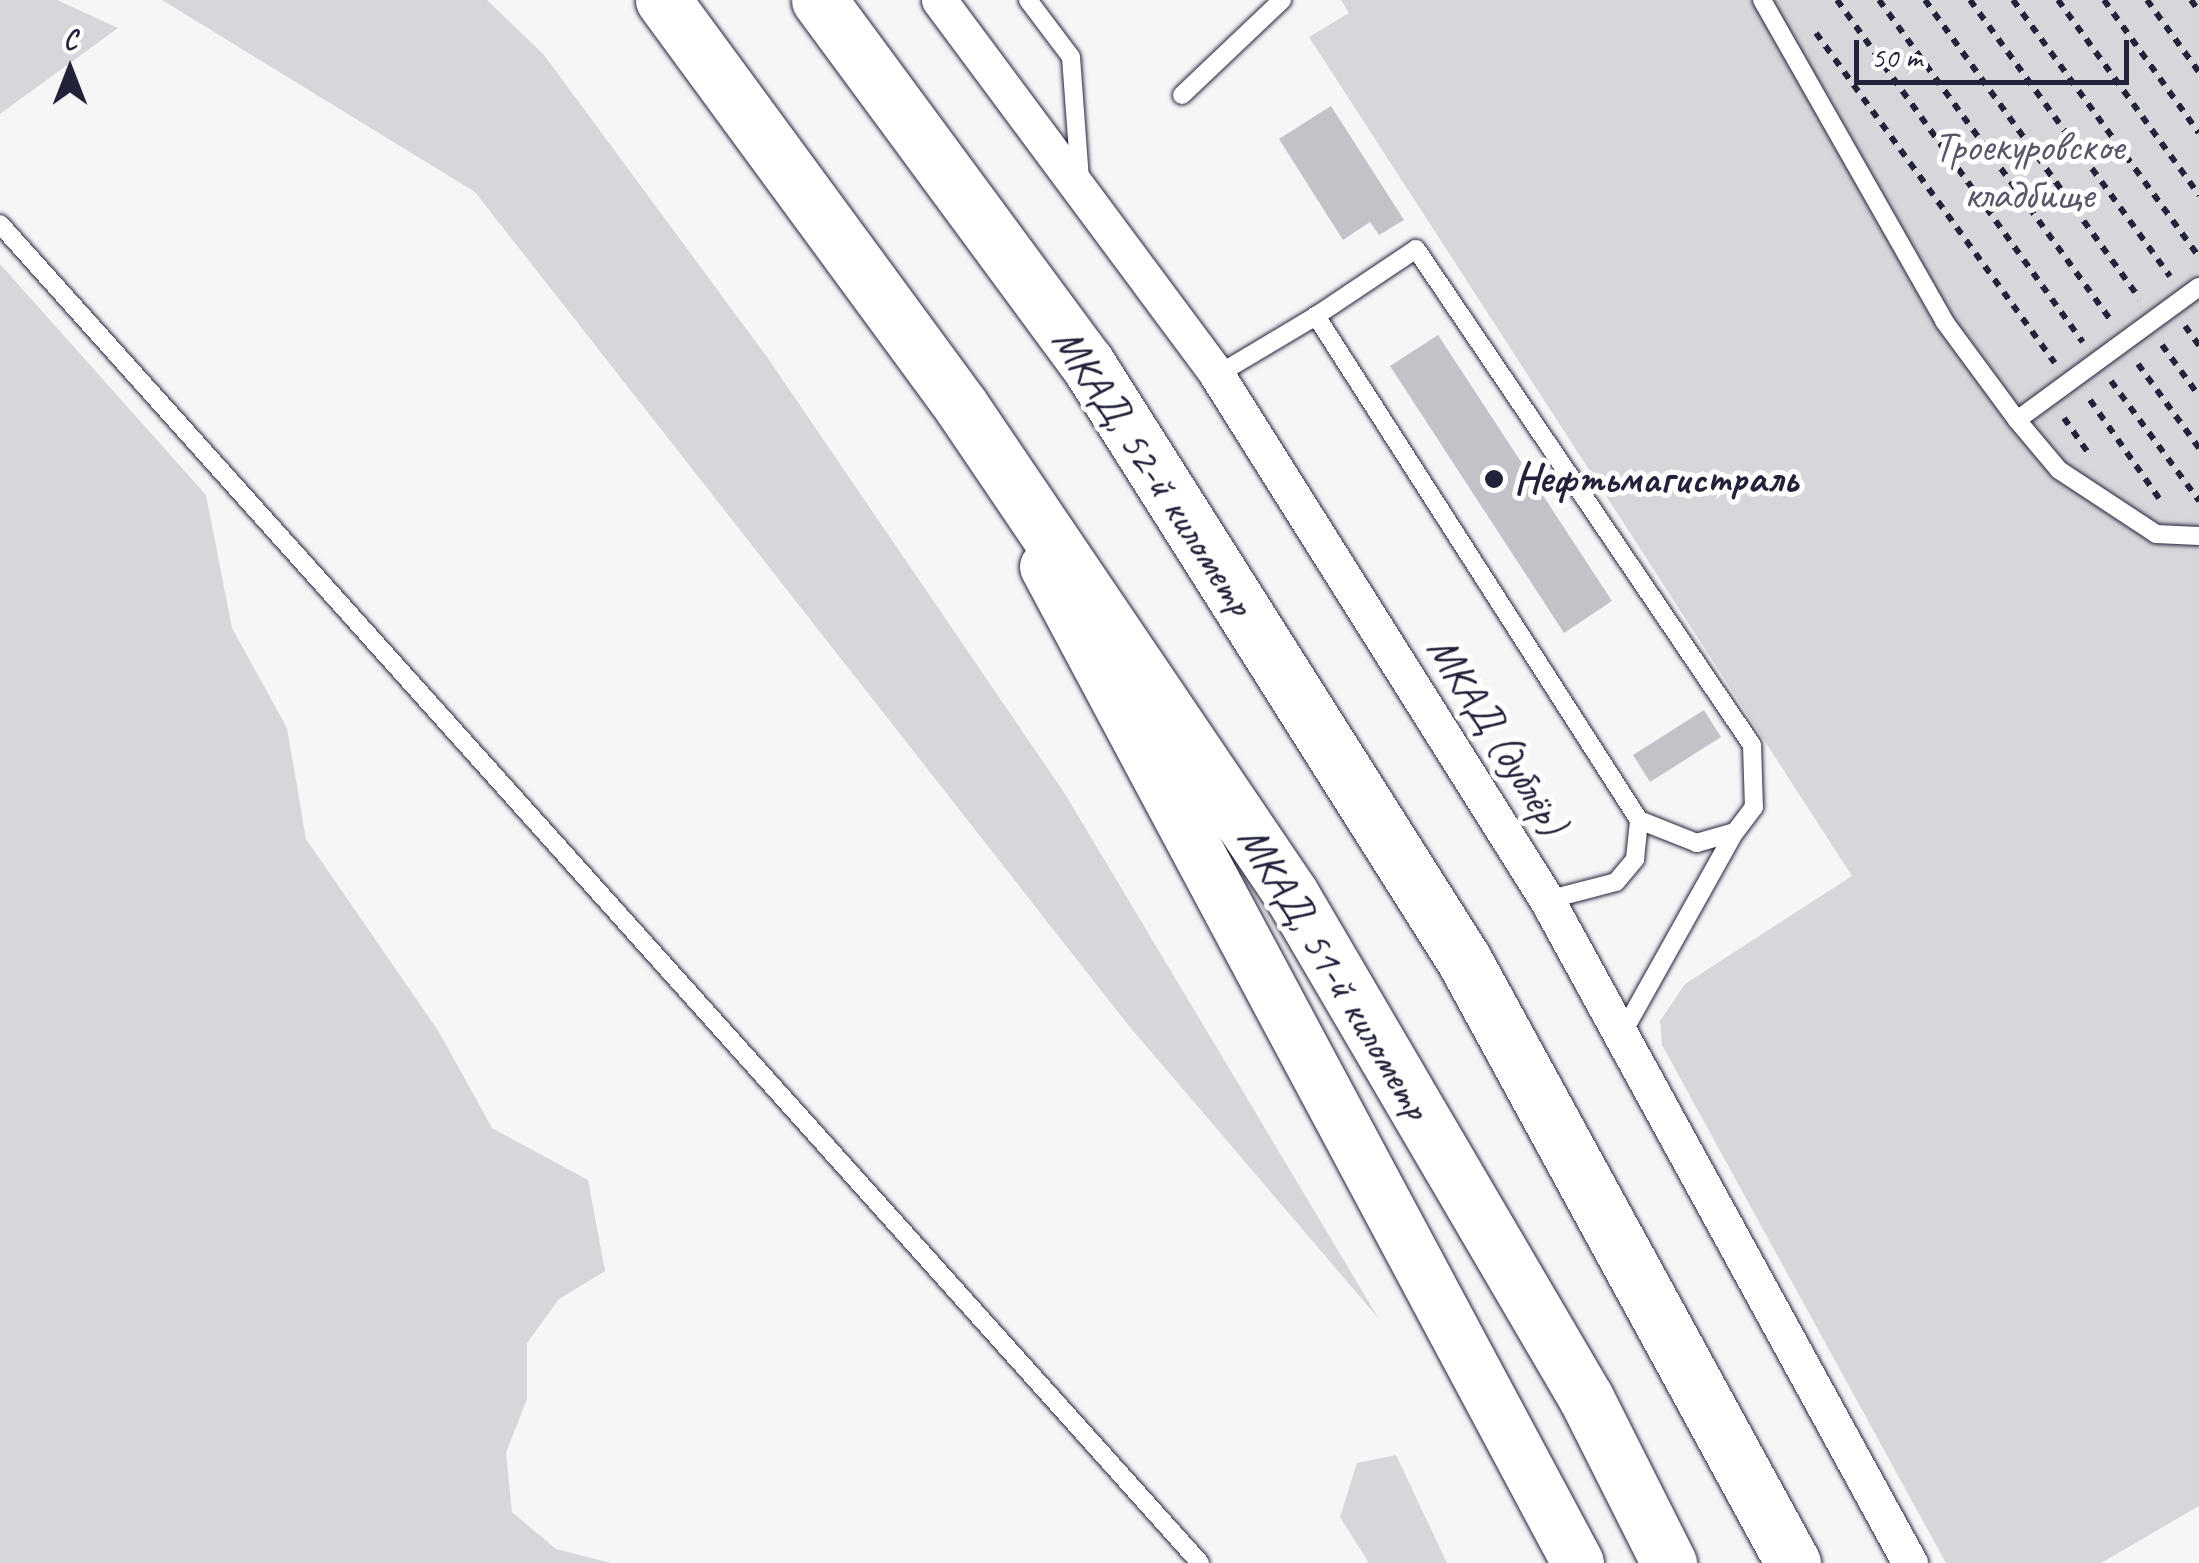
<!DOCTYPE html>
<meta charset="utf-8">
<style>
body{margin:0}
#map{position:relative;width:2199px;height:1563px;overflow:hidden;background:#f6f6f7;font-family:Caveat,sans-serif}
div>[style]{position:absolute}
.green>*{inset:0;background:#d7d7db}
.building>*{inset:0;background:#c2c2c9}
.path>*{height:6px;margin-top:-3px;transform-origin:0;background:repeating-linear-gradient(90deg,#22223b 0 8px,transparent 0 16px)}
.roads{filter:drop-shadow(0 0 2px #22223b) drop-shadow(0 0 2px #22223b)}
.lane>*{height:18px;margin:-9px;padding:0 9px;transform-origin:9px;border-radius:9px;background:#fff}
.street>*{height:35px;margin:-17.5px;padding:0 17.5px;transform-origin:17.5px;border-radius:17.5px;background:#fff}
.secondary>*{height:52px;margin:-26px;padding:0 26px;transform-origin:26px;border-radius:26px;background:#fff}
.highway>*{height:55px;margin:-27.5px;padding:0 27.5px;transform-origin:27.5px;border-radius:27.5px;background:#fff}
.dots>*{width:28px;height:28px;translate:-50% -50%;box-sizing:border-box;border:5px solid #fff;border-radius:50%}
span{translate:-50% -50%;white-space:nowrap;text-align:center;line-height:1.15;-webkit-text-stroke:10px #fff;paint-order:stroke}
.park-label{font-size:42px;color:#58586b}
.street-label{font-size:42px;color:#22223b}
.poi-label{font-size:42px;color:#22223b;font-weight:700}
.left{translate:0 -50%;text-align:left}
.north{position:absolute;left:20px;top:20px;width:100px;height:100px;-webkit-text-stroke:8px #fff;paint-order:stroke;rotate:0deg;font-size:28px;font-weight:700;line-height:40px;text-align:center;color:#22223b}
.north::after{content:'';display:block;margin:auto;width:35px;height:45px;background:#22223b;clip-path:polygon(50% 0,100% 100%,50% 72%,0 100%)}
.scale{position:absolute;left:1854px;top:40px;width:275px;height:45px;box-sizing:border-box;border:5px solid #22223b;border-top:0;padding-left:12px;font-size:30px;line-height:35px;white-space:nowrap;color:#22223b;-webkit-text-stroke:8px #fff;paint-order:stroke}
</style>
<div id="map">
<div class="green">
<div style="clip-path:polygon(0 0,57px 0,118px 28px,0 114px)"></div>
<div style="clip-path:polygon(162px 0,487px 0,544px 55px,767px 357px,1065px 794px,1379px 1319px,1129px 1026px,475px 192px)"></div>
<div style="clip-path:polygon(1341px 0,2199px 0,2199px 1506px,2101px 1563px,1946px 1563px,1662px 1045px,1660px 1021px,1685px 984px,1852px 876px,1309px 37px,1349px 13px)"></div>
<div style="clip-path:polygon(0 264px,206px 495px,232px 628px,287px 728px,306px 839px,439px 1032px,492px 1128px,588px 1180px,605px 1271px,559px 1299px,527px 1343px,527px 1399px,506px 1453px,512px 1512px,556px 1549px,611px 1563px,0 1563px)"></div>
<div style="clip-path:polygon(1396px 1455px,1447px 1563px,1369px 1563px,1340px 1517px,1357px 1463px)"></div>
</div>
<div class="building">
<div style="clip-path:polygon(1331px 106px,1404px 220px,1379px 235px,1370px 222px,1343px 240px,1279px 139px)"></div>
<div style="clip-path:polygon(1438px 335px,1612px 601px,1564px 633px,1390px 366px)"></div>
<div style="clip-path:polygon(1704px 710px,1721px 737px,1650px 782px,1633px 755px)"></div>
</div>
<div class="path">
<div style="left:1837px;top:0;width:421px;rotate:54.3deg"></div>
<div style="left:1879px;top:0;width:395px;rotate:54.1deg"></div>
<div style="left:1925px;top:0;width:368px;rotate:54.3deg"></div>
<div style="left:1970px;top:0;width:341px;rotate:54.1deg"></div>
<div style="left:2013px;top:0;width:317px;rotate:54.1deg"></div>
<div style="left:2058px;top:0;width:241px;rotate:54.1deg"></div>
<div style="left:2104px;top:0;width:163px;rotate:54.5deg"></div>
<div style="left:2147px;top:0;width:89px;rotate:54.2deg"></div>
<div style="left:2191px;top:0;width:14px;rotate:54deg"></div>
<div style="left:1816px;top:33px;width:407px;rotate:54.1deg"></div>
<div style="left:2185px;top:326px;width:24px;rotate:54deg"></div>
<div style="left:2162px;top:345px;width:63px;rotate:54deg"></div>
<div style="left:2138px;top:364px;width:104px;rotate:54deg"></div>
<div style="left:2111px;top:381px;width:149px;rotate:53.7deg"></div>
<div style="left:2090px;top:400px;width:127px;rotate:54.9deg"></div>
<div style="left:2064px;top:418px;width:47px;rotate:55.3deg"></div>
</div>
<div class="roads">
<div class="lane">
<div style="left:1028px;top:0;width:71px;rotate:53deg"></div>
<div style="left:1071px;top:57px;width:123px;rotate:85.8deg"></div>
<div style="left:1762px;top:0;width:369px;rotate:60.4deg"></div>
<div style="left:1944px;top:321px;width:123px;rotate:53.6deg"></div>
<div style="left:2017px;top:420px;width:65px;rotate:50deg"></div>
<div style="left:2059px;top:470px;width:116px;rotate:33.4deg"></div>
<div style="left:2156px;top:534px;width:43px;rotate:2.7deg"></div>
<div style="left:1182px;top:95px;width:138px;rotate:-43.5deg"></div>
<div style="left:0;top:224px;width:1798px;rotate:48.13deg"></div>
<div style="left:1416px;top:249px;width:599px;rotate:55.89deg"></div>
<div style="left:1752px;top:745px;width:62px;rotate:88.2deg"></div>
<div style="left:1754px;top:807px;width:31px;rotate:127deg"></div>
<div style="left:1735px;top:832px;width:40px;rotate:164deg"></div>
<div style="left:1697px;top:843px;width:62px;rotate:-158.4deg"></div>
<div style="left:1639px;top:820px;width:599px;rotate:-122.65deg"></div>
<div style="left:1316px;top:316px;width:120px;rotate:-33.8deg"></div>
<div style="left:1217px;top:375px;width:115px;rotate:-30.8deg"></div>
<div style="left:2017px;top:420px;width:225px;rotate:-36.2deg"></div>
<div style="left:1547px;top:900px;width:71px;rotate:-14.6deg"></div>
<div style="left:1616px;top:882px;width:30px;rotate:-50deg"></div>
<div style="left:1635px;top:859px;width:39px;rotate:-84deg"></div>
<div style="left:1623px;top:1032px;width:229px;rotate:-60.8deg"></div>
</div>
<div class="street">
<div style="left:939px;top:0;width:467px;rotate:53.4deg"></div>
<div style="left:1217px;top:375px;width:620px;rotate:57.85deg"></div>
<div style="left:1547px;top:900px;width:756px;rotate:61.3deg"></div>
</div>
<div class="secondary">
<div style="left:1046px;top:567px;width:1129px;rotate:61.89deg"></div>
</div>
<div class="highway">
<div style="left:663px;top:0;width:504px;rotate:53.72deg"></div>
<div style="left:961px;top:406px;width:589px;rotate:55.93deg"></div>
<div style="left:1291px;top:894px;width:584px;rotate:59.66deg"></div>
<div style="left:1586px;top:1398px;width:185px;rotate:63.3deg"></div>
<div style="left:819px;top:0;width:451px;rotate:53.6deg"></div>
<div style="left:1087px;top:363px;width:706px;rotate:57.73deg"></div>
<div style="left:1464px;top:960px;width:687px;rotate:61.38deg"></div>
</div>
</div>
<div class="dots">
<div style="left:1494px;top:479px;background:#22223b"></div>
</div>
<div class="park-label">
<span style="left:2029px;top:171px">Троекуровское<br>кладбище</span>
</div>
<div class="street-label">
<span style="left:1153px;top:472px;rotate:57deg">МКАД, 52-й километр</span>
<span style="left:1497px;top:736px;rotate:58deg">МКАД (дублёр)</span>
<span style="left:1334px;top:973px;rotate:59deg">МКАД, 51-й километр</span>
</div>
<div class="poi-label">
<span class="left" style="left:1514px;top:479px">Нефтьмагистраль</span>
</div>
<div class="north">С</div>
<div class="scale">50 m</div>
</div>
